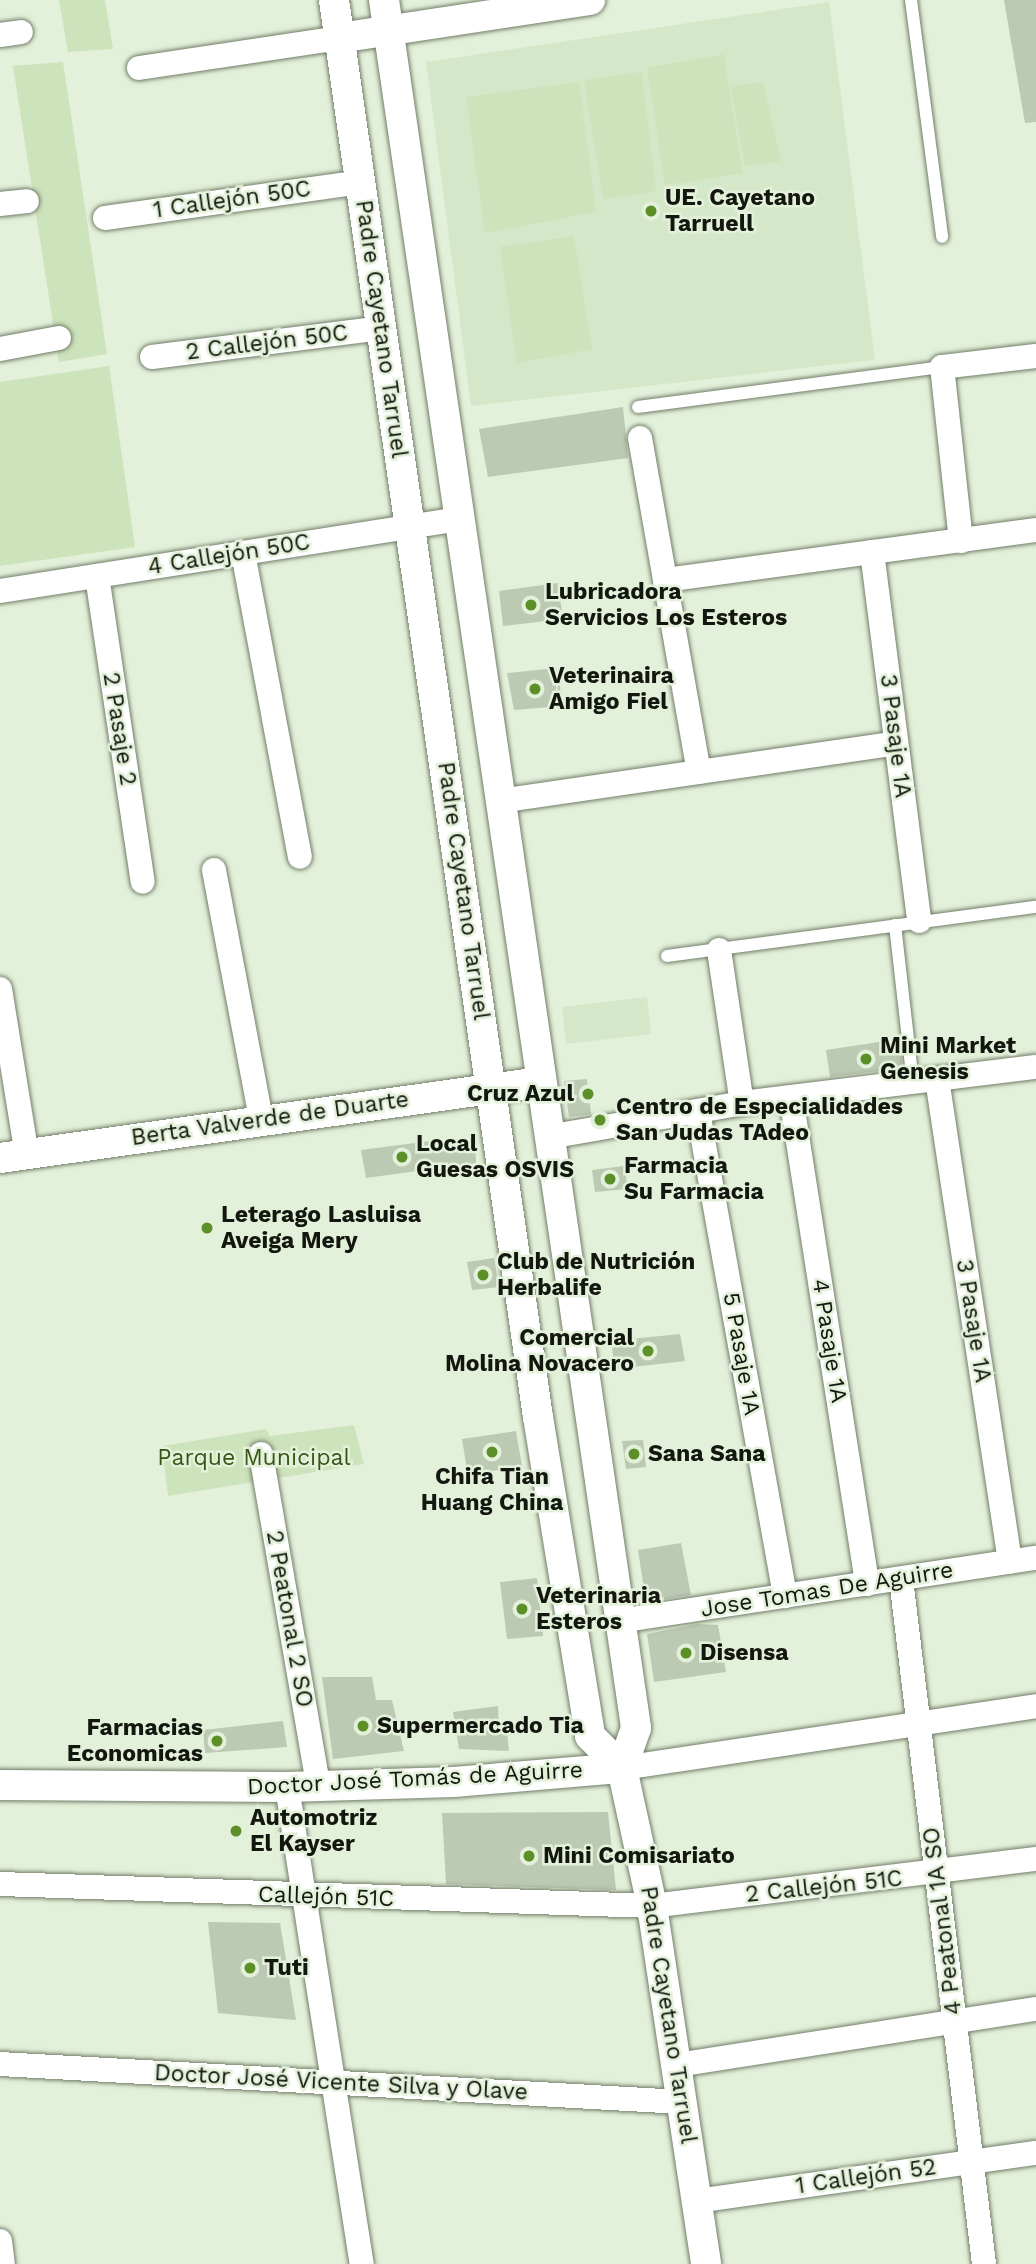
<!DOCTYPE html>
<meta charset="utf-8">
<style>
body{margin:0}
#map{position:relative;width:1036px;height:2264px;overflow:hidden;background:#e4f1da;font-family:"Work Sans",sans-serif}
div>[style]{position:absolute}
.built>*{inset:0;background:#d5e7c9}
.green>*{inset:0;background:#cce3bb}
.building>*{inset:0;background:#bcc9b3}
.roads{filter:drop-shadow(0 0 2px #727e69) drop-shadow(0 0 2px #727e69)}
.service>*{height:12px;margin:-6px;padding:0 6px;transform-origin:6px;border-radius:6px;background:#fff}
.minor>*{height:24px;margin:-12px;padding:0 12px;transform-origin:12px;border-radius:12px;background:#fff}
.tertiary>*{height:30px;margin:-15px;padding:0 15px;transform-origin:15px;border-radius:15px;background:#fff}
.dots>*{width:19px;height:19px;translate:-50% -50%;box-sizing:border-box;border:4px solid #e4f1da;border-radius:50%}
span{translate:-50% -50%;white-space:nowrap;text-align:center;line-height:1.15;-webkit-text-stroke:5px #e4f1da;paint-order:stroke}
.poi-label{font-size:23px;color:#13170f;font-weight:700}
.left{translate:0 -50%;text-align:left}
.right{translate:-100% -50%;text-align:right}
.street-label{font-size:23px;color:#13170f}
.park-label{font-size:23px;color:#365615}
</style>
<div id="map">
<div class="built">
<div style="clip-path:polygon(829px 2px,875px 360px,471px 406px,426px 62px)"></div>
<div style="clip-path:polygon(647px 997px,651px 1034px,566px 1044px,562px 1007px)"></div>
</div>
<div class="green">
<div style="clip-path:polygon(59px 0,105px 0,113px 49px,68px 52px)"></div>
<div style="clip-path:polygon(724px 54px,742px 173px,665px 185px,647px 68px)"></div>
<div style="clip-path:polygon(63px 62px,107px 354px,59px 362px,13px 66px)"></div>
<div style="clip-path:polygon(642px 72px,656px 191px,603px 199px,584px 80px)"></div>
<div style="clip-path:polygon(579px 82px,596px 212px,485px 233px,466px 97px)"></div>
<div style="clip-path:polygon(763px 82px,781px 161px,745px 166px,731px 86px)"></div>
<div style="clip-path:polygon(574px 236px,592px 349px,517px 363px,500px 247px)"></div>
<div style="clip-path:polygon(109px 366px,135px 547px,0 566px,0 382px)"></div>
<div style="clip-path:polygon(354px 1425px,364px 1464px,168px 1496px,162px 1446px,266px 1429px,270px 1436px)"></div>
</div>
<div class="building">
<div style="clip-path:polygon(1004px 0,1036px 0,1036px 122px,1025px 123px)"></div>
<div style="clip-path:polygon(623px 407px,628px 458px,488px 477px,479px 429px)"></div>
<div style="clip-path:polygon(558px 583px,563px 619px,503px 626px,499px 591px)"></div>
<div style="clip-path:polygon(557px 668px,563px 706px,514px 710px,507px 673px)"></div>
<div style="clip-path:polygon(899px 1039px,903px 1068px,830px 1077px,826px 1050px)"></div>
<div style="clip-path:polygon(587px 1079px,591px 1114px,569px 1117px,564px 1081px)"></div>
<div style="clip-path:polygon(430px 1141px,475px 1141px,476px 1163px,366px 1178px,361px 1150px)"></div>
<div style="clip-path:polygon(624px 1166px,628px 1189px,595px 1192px,592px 1170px)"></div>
<div style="clip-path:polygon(494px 1258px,499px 1287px,472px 1290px,467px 1262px)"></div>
<div style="clip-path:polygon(680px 1334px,685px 1361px,615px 1369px,611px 1341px)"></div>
<div style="clip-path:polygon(516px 1431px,522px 1466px,468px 1475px,462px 1439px)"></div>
<div style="clip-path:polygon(643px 1440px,646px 1467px,626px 1469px,622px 1441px)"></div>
<div style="clip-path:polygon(681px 1543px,691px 1595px,646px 1602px,638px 1550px)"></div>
<div style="clip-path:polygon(537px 1578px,543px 1636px,507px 1639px,500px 1582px)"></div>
<div style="clip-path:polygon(697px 1624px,718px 1625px,726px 1672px,654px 1682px,647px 1634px)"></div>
<div style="clip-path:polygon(322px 1677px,372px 1677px,376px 1700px,392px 1700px,404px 1751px,333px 1759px)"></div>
<div style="clip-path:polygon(498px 1706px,499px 1731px,507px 1732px,509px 1751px,459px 1749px,453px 1712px)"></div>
<div style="clip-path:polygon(283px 1721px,287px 1747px,205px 1753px,203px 1730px)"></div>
<div style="clip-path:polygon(608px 1812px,616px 1890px,446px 1884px,442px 1813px)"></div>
<div style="clip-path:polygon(208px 1922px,280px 1923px,296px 2020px,218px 2013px)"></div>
</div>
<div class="roads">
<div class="service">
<div style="left:911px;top:0;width:239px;rotate:82.5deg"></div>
<div style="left:638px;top:407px;width:307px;rotate:-7.5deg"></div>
<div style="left:895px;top:925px;width:158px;rotate:83.5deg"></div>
<div style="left:667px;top:956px;width:372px;rotate:-7.6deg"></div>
</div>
<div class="minor">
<div style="left:0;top:35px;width:21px;rotate:-8deg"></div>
<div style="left:139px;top:68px;width:202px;rotate:-8.5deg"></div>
<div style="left:0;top:204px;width:27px;rotate:-6deg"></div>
<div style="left:105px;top:218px;width:258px;rotate:-8deg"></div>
<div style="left:0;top:349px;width:60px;rotate:-10.6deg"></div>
<div style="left:152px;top:357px;width:231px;rotate:-7.2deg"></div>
<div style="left:640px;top:438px;width:339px;rotate:80deg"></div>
<div style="left:961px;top:541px;width:175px;rotate:-96.2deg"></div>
<div style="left:942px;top:367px;width:95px;rotate:-6.7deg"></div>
<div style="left:872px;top:552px;width:372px;rotate:82.7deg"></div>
<div style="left:243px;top:553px;width:309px;rotate:79.4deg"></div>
<div style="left:97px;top:576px;width:309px;rotate:81.5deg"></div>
<div style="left:665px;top:580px;width:374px;rotate:-7.7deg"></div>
<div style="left:0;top:591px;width:465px;rotate:-8.9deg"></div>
<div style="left:500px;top:801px;width:400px;rotate:-8.3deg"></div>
<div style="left:214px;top:870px;width:253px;rotate:79.3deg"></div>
<div style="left:719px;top:950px;width:155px;rotate:81.5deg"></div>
<div style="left:0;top:989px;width:168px;rotate:80.8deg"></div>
<div style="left:937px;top:1079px;width:488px;rotate:81.4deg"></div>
<div style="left:791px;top:1097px;width:493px;rotate:81.1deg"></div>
<div style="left:698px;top:1112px;width:492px;rotate:79.8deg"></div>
<div style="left:548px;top:1137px;width:197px;rotate:-9.9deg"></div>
<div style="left:742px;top:1103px;width:296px;rotate:-7deg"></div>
<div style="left:261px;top:1454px;width:335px;rotate:80.2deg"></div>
<div style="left:901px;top:1579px;width:690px;rotate:83.09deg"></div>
<div style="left:618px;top:1621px;width:423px;rotate:-8.6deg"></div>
<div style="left:622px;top:1768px;width:419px;rotate:-8.5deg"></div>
<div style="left:287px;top:1787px;width:483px;rotate:81.1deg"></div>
<div style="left:0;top:1884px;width:652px;rotate:1.93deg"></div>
<div style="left:652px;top:1906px;width:387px;rotate:-7deg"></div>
<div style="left:0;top:2064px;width:683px;rotate:3.19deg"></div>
<div style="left:677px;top:2065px;width:363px;rotate:-8.9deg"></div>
<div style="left:697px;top:2201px;width:342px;rotate:-8.1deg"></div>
<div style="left:0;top:2241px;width:23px;rotate:83deg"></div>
</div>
<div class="tertiary">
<div style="left:334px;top:0;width:1432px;rotate:81.81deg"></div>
<div style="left:538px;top:1417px;width:323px;rotate:80.7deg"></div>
<div style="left:590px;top:1736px;width:45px;rotate:45deg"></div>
<div style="left:384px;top:0;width:1746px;rotate:81.7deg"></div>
<div style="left:636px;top:1728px;width:42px;rotate:109.3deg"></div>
<div style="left:622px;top:1768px;width:141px;rotate:77.7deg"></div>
<div style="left:652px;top:1906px;width:362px;rotate:81.4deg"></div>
<div style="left:339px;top:38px;width:254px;rotate:-8.6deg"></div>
<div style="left:0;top:1158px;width:545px;rotate:-8.01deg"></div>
<div style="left:0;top:1785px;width:287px;rotate:0.4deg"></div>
<div style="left:287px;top:1787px;width:167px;rotate:-1.7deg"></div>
<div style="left:454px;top:1782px;width:169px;rotate:-4.8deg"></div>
</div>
</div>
<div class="dots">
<div style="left:651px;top:211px;background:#5c8f27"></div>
<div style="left:531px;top:605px;background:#5c8f27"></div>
<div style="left:535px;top:689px;background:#5c8f27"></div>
<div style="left:866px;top:1059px;background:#5c8f27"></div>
<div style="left:588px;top:1094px;background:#5c8f27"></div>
<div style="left:600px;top:1120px;background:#5c8f27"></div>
<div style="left:402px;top:1157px;background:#5c8f27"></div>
<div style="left:610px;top:1179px;background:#5c8f27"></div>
<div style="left:207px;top:1228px;background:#5c8f27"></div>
<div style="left:483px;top:1275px;background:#5c8f27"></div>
<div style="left:648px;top:1351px;background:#5c8f27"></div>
<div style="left:492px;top:1452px;background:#5c8f27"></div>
<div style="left:634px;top:1454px;background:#5c8f27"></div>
<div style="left:522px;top:1609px;background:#5c8f27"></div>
<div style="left:686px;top:1653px;background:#5c8f27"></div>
<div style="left:363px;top:1726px;background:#5c8f27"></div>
<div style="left:217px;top:1741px;background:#5c8f27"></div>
<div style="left:236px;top:1831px;background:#5c8f27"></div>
<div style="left:529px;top:1856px;background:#5c8f27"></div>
<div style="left:250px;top:1968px;background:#5c8f27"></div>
</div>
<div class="poi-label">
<span class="left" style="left:665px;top:211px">UE. Cayetano<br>Tarruell</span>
<span class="left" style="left:545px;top:605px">Lubricadora<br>Servicios Los Esteros</span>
<span class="left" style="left:549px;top:689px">Veterinaira<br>Amigo Fiel</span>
<span class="left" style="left:880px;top:1059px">Mini Market<br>Genesis</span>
<span class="right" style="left:574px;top:1094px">Cruz Azul</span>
<span class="left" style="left:616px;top:1120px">Centro de Especialidades<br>San Judas TAdeo</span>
<span class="left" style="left:416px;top:1157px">Local<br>Guesas OSVIS</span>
<span class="left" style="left:624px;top:1179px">Farmacia<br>Su Farmacia</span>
<span class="left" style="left:221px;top:1228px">Leterago Lasluisa<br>Aveiga Mery</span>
<span class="left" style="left:497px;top:1275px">Club de Nutrición<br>Herbalife</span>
<span class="right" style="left:634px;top:1351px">Comercial<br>Molina Novacero</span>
<span class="left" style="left:648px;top:1454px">Sana Sana</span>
<span style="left:492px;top:1490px">Chifa Tian<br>Huang China</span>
<span class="left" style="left:536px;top:1609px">Veterinaria<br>Esteros</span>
<span class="left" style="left:700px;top:1653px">Disensa</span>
<span class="left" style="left:377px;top:1726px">Supermercado Tia</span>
<span class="right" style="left:203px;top:1741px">Farmacias<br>Economicas</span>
<span class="left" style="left:250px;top:1831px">Automotriz<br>El Kayser</span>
<span class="left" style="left:543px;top:1856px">Mini Comisariato</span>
<span class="left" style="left:264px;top:1968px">Tuti</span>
</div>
<div class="street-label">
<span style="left:232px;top:200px;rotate:-8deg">1 Callejón 50C</span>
<span style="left:381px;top:329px;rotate:82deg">Padre Cayetano Tarruel</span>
<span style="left:267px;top:343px;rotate:-7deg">2 Callejón 50C</span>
<span style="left:229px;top:555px;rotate:-9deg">4 Callejón 50C</span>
<span style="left:119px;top:729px;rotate:81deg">2 Pasaje 2</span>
<span style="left:895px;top:736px;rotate:83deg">3 Pasaje 1A</span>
<span style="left:463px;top:891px;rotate:82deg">Padre Cayetano Tarruel</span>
<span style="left:270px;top:1119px;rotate:-8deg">Berta Valverde de Duarte</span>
<span style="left:973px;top:1321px;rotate:81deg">3 Pasaje 1A</span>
<span style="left:829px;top:1341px;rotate:81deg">4 Pasaje 1A</span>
<span style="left:741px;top:1354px;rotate:80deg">5 Pasaje 1A</span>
<span style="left:827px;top:1590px;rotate:-9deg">Jose Tomas De Aguirre</span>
<span style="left:289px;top:1619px;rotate:80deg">2 Peatonal 2 SO</span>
<span style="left:415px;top:1779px;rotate:-3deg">Doctor José Tomás de Aguirre</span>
<span style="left:824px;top:1887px;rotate:-6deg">2 Callejón 51C</span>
<span style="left:326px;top:1897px;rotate:2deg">Callejón 51C</span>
<span style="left:943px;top:1921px;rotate:-97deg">4 Peatonal 1A SO</span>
<span style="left:668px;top:2015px;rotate:81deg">Padre Cayetano Tarruel</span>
<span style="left:341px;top:2083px;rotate:3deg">Doctor José Vicente Silva y Olave</span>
<span style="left:866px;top:2177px;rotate:-8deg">1 Callejón 52</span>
</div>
<div class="park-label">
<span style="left:254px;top:1458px">Parque Municipal</span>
</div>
</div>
